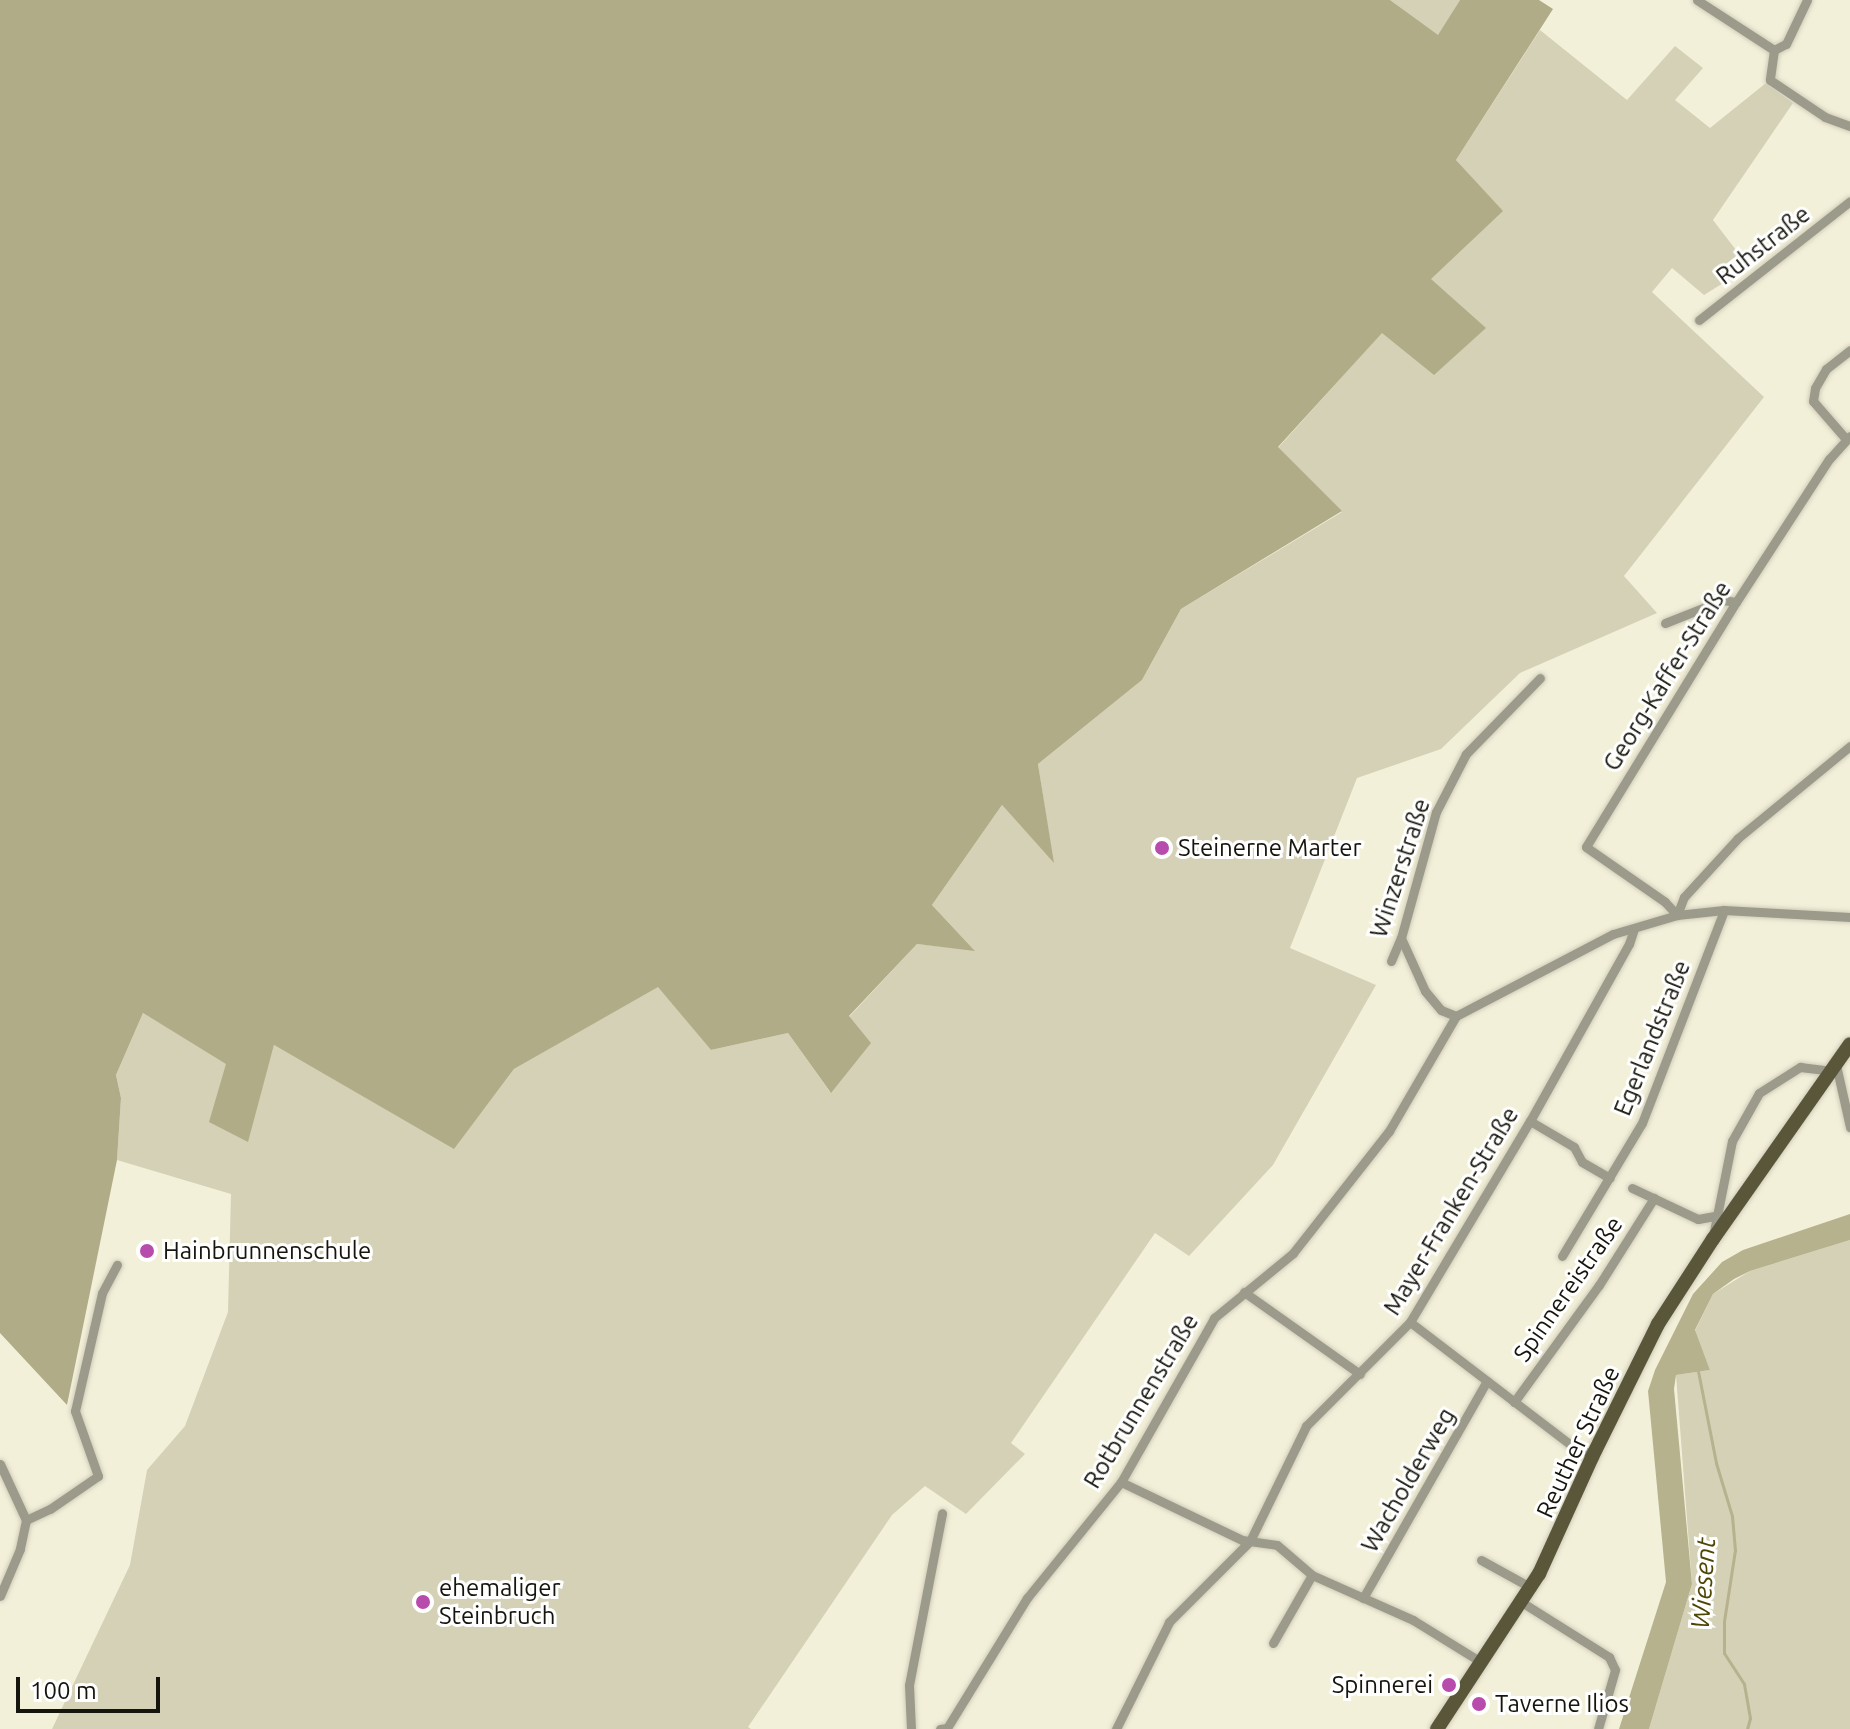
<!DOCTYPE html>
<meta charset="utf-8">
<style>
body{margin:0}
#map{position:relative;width:1850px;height:1729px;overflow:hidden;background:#f3f0da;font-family:Ubuntu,sans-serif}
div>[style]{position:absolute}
.green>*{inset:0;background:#d4d1b6}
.forest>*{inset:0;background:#b0ac88}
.water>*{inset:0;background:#b6b28e}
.stream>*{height:3px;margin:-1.5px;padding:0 1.5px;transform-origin:1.5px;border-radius:1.5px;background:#b6b28e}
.roads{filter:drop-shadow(0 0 2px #d0cdb9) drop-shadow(0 0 2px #d0cdb9)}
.street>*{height:9px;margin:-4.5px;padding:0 4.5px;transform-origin:4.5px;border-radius:4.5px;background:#9c9b8b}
.primary>*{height:14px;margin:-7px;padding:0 7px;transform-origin:7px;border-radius:7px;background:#59563a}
.dots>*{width:22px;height:22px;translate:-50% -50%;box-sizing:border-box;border:4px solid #fff;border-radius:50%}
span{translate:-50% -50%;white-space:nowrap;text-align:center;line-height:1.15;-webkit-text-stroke:6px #fff;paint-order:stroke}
.street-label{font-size:24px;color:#16150d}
.poi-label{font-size:24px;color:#16150d}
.left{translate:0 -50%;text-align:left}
.right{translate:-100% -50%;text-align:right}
.water-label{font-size:26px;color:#4e4604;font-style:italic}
.scale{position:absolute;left:16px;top:1677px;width:144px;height:36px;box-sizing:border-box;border:4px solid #16150d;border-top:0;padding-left:10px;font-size:24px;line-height:28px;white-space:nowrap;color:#16150d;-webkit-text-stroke:6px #fff;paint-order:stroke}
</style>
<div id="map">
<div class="green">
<div style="clip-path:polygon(1390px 0,1460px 0,1438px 36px)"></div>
<div style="clip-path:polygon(1540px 30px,1627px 100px,1675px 46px,1703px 68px,1675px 100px,1710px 128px,1766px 83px,1793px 103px,1713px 220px,1749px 267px,1704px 295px,1672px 268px,1652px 292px,1764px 397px,1624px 576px,1657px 613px,1520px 673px,1441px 749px,1357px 778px,1290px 948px,1376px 985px,1273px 1165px,1189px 1256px,1155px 1233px,1011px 1443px,1025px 1454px,966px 1514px,925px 1486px,892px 1515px,748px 1727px,751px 1729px,52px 1729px,130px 1565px,147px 1470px,185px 1426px,228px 1312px,231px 1194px,117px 1160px,121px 1098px,116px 1075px,143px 1013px,227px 1064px,247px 1141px,274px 1045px,454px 1148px,514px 1069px,658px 986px,711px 1050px,788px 1033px,830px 1092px,849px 1017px,917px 944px,974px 950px,932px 905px,1002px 805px,1053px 861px,1038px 764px,1142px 680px,1181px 609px,1342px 512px,1278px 448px,1382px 332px,1485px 329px,1430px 279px,1502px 211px,1456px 160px)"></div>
<div style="clip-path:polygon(1850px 1240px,1850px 1729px,1649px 1729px,1692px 1584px,1676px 1375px,1710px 1370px,1695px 1331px,1713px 1294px,1750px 1271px)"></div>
</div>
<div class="forest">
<div style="clip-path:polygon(0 0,1390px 0,1438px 35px,1460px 0,1539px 0,1553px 9px,1456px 160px,1503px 211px,1431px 279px,1486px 328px,1434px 375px,1382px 333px,1278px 447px,1342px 511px,1181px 609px,1142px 680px,1038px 764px,1054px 863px,1002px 805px,932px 905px,975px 951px,917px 944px,849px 1016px,871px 1043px,831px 1093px,788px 1033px,711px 1050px,658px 987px,514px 1069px,454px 1149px,274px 1045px,248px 1142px,209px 1122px,226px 1064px,143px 1013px,116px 1075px,121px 1098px,117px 1160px,67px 1405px,0 1333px)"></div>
</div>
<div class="water">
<div style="clip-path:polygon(1850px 1214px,1850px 1240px,1750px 1271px,1734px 1279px,1713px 1294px,1695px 1330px,1710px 1370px,1676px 1375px,1674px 1389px,1692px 1584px,1649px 1729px,1619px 1729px,1666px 1582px,1648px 1391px,1655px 1370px,1693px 1294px,1722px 1262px,1743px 1250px)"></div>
</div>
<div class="stream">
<div style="left:1698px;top:1371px;width:94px;rotate:78.9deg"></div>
<div style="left:1716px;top:1463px;width:55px;rotate:73.2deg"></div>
<div style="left:1732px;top:1516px;width:34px;rotate:85deg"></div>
<div style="left:1735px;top:1550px;width:72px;rotate:98.8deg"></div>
<div style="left:1724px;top:1621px;width:32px;rotate:90deg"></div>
<div style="left:1724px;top:1653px;width:37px;rotate:57deg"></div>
<div style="left:1744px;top:1684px;width:35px;rotate:80deg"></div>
<div style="left:1750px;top:1718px;width:11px;rotate:105deg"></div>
</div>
<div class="roads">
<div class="street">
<div style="left:1697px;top:0;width:92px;rotate:33deg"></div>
<div style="left:1774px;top:50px;width:30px;rotate:98deg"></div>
<div style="left:1770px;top:80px;width:66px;rotate:33.9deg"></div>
<div style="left:1825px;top:117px;width:27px;rotate:20deg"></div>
<div style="left:1774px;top:50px;width:13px;rotate:-27deg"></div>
<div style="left:1786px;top:44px;width:49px;rotate:-64.5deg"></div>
<div style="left:1699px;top:320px;width:192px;rotate:-38.2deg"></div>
<div style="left:1850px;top:436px;width:31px;rotate:132deg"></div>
<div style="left:1829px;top:459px;width:171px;rotate:123deg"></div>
<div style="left:1736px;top:602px;width:287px;rotate:121.5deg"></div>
<div style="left:1586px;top:847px;width:96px;rotate:34.8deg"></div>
<div style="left:1665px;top:902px;width:18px;rotate:47deg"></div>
<div style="left:1677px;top:915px;width:19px;rotate:-69deg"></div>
<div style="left:1684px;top:897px;width:80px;rotate:-47.5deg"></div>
<div style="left:1738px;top:838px;width:145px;rotate:-39.4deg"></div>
<div style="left:1846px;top:439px;width:50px;rotate:-131deg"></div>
<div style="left:1813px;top:401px;width:13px;rotate:-81deg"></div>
<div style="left:1815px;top:388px;width:22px;rotate:-60deg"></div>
<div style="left:1826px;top:369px;width:31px;rotate:-38deg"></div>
<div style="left:1665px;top:623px;width:62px;rotate:-21.6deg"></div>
<div style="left:1723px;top:600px;width:13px;rotate:9deg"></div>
<div style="left:1401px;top:938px;width:58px;rotate:65.6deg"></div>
<div style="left:1425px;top:991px;width:25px;rotate:50deg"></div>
<div style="left:1441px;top:1010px;width:16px;rotate:22deg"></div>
<div style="left:1391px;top:961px;width:25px;rotate:-67deg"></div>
<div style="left:1401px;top:938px;width:131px;rotate:-74.5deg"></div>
<div style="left:1436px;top:812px;width:65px;rotate:-62.7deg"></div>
<div style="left:1466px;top:754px;width:106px;rotate:-45.8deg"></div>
<div style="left:1836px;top:1065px;width:64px;rotate:77.3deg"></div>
<div style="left:1530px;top:1121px;width:51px;rotate:30.6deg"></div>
<div style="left:1574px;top:1147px;width:17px;rotate:62deg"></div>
<div style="left:1582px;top:1162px;width:32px;rotate:30deg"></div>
<div style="left:1632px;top:1188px;width:73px;rotate:25.2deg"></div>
<div style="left:1698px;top:1219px;width:17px;rotate:-10deg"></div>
<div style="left:1713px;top:1236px;width:97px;rotate:-78.7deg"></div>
<div style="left:1732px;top:1141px;width:55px;rotate:-60.6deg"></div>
<div style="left:1759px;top:1093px;width:49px;rotate:-32.4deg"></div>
<div style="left:1800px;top:1067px;width:32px;rotate:7deg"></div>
<div style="left:1562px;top:1256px;width:155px;rotate:-59deg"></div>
<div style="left:1642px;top:1123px;width:228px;rotate:-68.9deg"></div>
<div style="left:1244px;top:1292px;width:142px;rotate:35.3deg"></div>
<div style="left:1410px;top:1322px;width:203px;rotate:37.4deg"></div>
<div style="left:1571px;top:1445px;width:24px;rotate:24deg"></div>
<div style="left:1514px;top:1402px;width:145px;rotate:-54deg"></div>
<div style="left:1599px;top:1285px;width:103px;rotate:-57.7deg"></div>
<div style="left:0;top:1464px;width:62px;rotate:65.1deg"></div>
<div style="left:26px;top:1520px;width:30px;rotate:102deg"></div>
<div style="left:20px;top:1549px;width:51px;rotate:113.1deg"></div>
<div style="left:1121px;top:1482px;width:134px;rotate:25.6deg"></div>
<div style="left:1242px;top:1540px;width:35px;rotate:8deg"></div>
<div style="left:1277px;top:1545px;width:46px;rotate:40.6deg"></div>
<div style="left:1312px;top:1575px;width:111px;rotate:24deg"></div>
<div style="left:1413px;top:1620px;width:80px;rotate:31.7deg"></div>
<div style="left:26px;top:1520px;width:26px;rotate:-25deg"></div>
<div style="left:50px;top:1509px;width:58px;rotate:-34.5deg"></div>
<div style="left:98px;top:1476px;width:69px;rotate:-109.5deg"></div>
<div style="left:75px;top:1411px;width:121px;rotate:-77.1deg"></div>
<div style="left:102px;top:1293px;width:32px;rotate:-62deg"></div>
<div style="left:1481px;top:1560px;width:58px;rotate:28.8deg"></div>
<div style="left:1363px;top:1598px;width:250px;rotate:-60.3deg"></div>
<div style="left:1523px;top:1603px;width:102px;rotate:32.1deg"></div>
<div style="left:1609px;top:1657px;width:14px;rotate:65deg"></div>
<div style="left:1615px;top:1670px;width:61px;rotate:106.1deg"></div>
<div style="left:1273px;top:1643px;width:78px;rotate:-60.2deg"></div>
<div style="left:911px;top:1729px;width:44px;rotate:-92.6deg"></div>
<div style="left:909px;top:1685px;width:175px;rotate:-79.1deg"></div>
<div style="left:940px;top:1729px;width:7px;rotate:-8deg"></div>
<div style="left:947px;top:1728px;width:153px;rotate:-58.4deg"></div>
<div style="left:1027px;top:1598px;width:149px;rotate:-51deg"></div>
<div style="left:1121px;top:1482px;width:189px;rotate:-60.4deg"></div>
<div style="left:1214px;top:1318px;width:102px;rotate:-39.4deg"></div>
<div style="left:1293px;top:1253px;width:155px;rotate:-51.8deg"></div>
<div style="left:1389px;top:1131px;width:133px;rotate:-59.8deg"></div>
<div style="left:1456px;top:1016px;width:177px;rotate:-27.6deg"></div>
<div style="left:1613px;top:934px;width:67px;rotate:-16.5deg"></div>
<div style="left:1677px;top:915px;width:47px;rotate:-6.1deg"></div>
<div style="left:1724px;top:910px;width:126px;rotate:3.2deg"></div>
<div style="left:1116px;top:1729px;width:119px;rotate:-63.6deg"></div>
<div style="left:1169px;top:1622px;width:115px;rotate:-45deg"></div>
<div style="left:1250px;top:1541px;width:128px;rotate:-64deg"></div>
<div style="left:1306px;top:1426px;width:147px;rotate:-45deg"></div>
<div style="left:1410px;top:1322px;width:234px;rotate:-59.2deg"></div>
<div style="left:1530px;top:1121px;width:203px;rotate:-60.8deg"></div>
<div style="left:1629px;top:944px;width:16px;rotate:-72deg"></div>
</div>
<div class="primary">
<div style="left:1437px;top:1729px;width:186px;rotate:-56.7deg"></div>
<div style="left:1539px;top:1574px;width:128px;rotate:-65.6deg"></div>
<div style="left:1592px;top:1457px;width:148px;rotate:-63.6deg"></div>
<div style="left:1658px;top:1324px;width:101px;rotate:-57.1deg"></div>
<div style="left:1713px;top:1239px;width:238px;rotate:-54.9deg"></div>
</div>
</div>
<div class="dots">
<div style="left:1162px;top:848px;background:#b84cad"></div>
<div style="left:147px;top:1251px;background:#b84cad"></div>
<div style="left:423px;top:1602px;background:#b84cad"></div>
<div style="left:1449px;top:1685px;background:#b84cad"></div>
<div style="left:1479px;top:1704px;background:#b84cad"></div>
</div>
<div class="street-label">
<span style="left:1763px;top:245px;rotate:-38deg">Ruhstraße</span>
<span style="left:1667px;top:676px;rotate:-58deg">Georg-Kaffer-Straße</span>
<span style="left:1400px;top:868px;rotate:-72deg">Winzerstraße</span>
<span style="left:1652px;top:1038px;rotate:-68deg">Egerlandstraße</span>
<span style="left:1451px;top:1211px;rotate:-59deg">Mayer-Franken-Straße</span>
<span style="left:1568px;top:1289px;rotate:-55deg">Spinnereistraße</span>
<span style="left:1141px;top:1401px;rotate:-59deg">Rotbrunnenstraße</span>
<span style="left:1578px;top:1442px;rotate:-65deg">Reuther Straße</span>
<span style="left:1408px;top:1480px;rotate:-60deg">Wacholderweg</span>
</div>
<div class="poi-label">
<span class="left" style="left:1178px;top:848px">Steinerne Marter</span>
<span class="left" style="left:163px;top:1251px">Hainbrunnenschule</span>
<span class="left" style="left:439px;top:1602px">ehemaliger<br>Steinbruch</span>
<span class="right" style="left:1433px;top:1685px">Spinnerei</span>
<span class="left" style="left:1495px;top:1704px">Taverne Ilios</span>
</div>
<div class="water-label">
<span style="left:1703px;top:1583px;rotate:-86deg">Wiesent</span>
</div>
<div class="scale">100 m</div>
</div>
